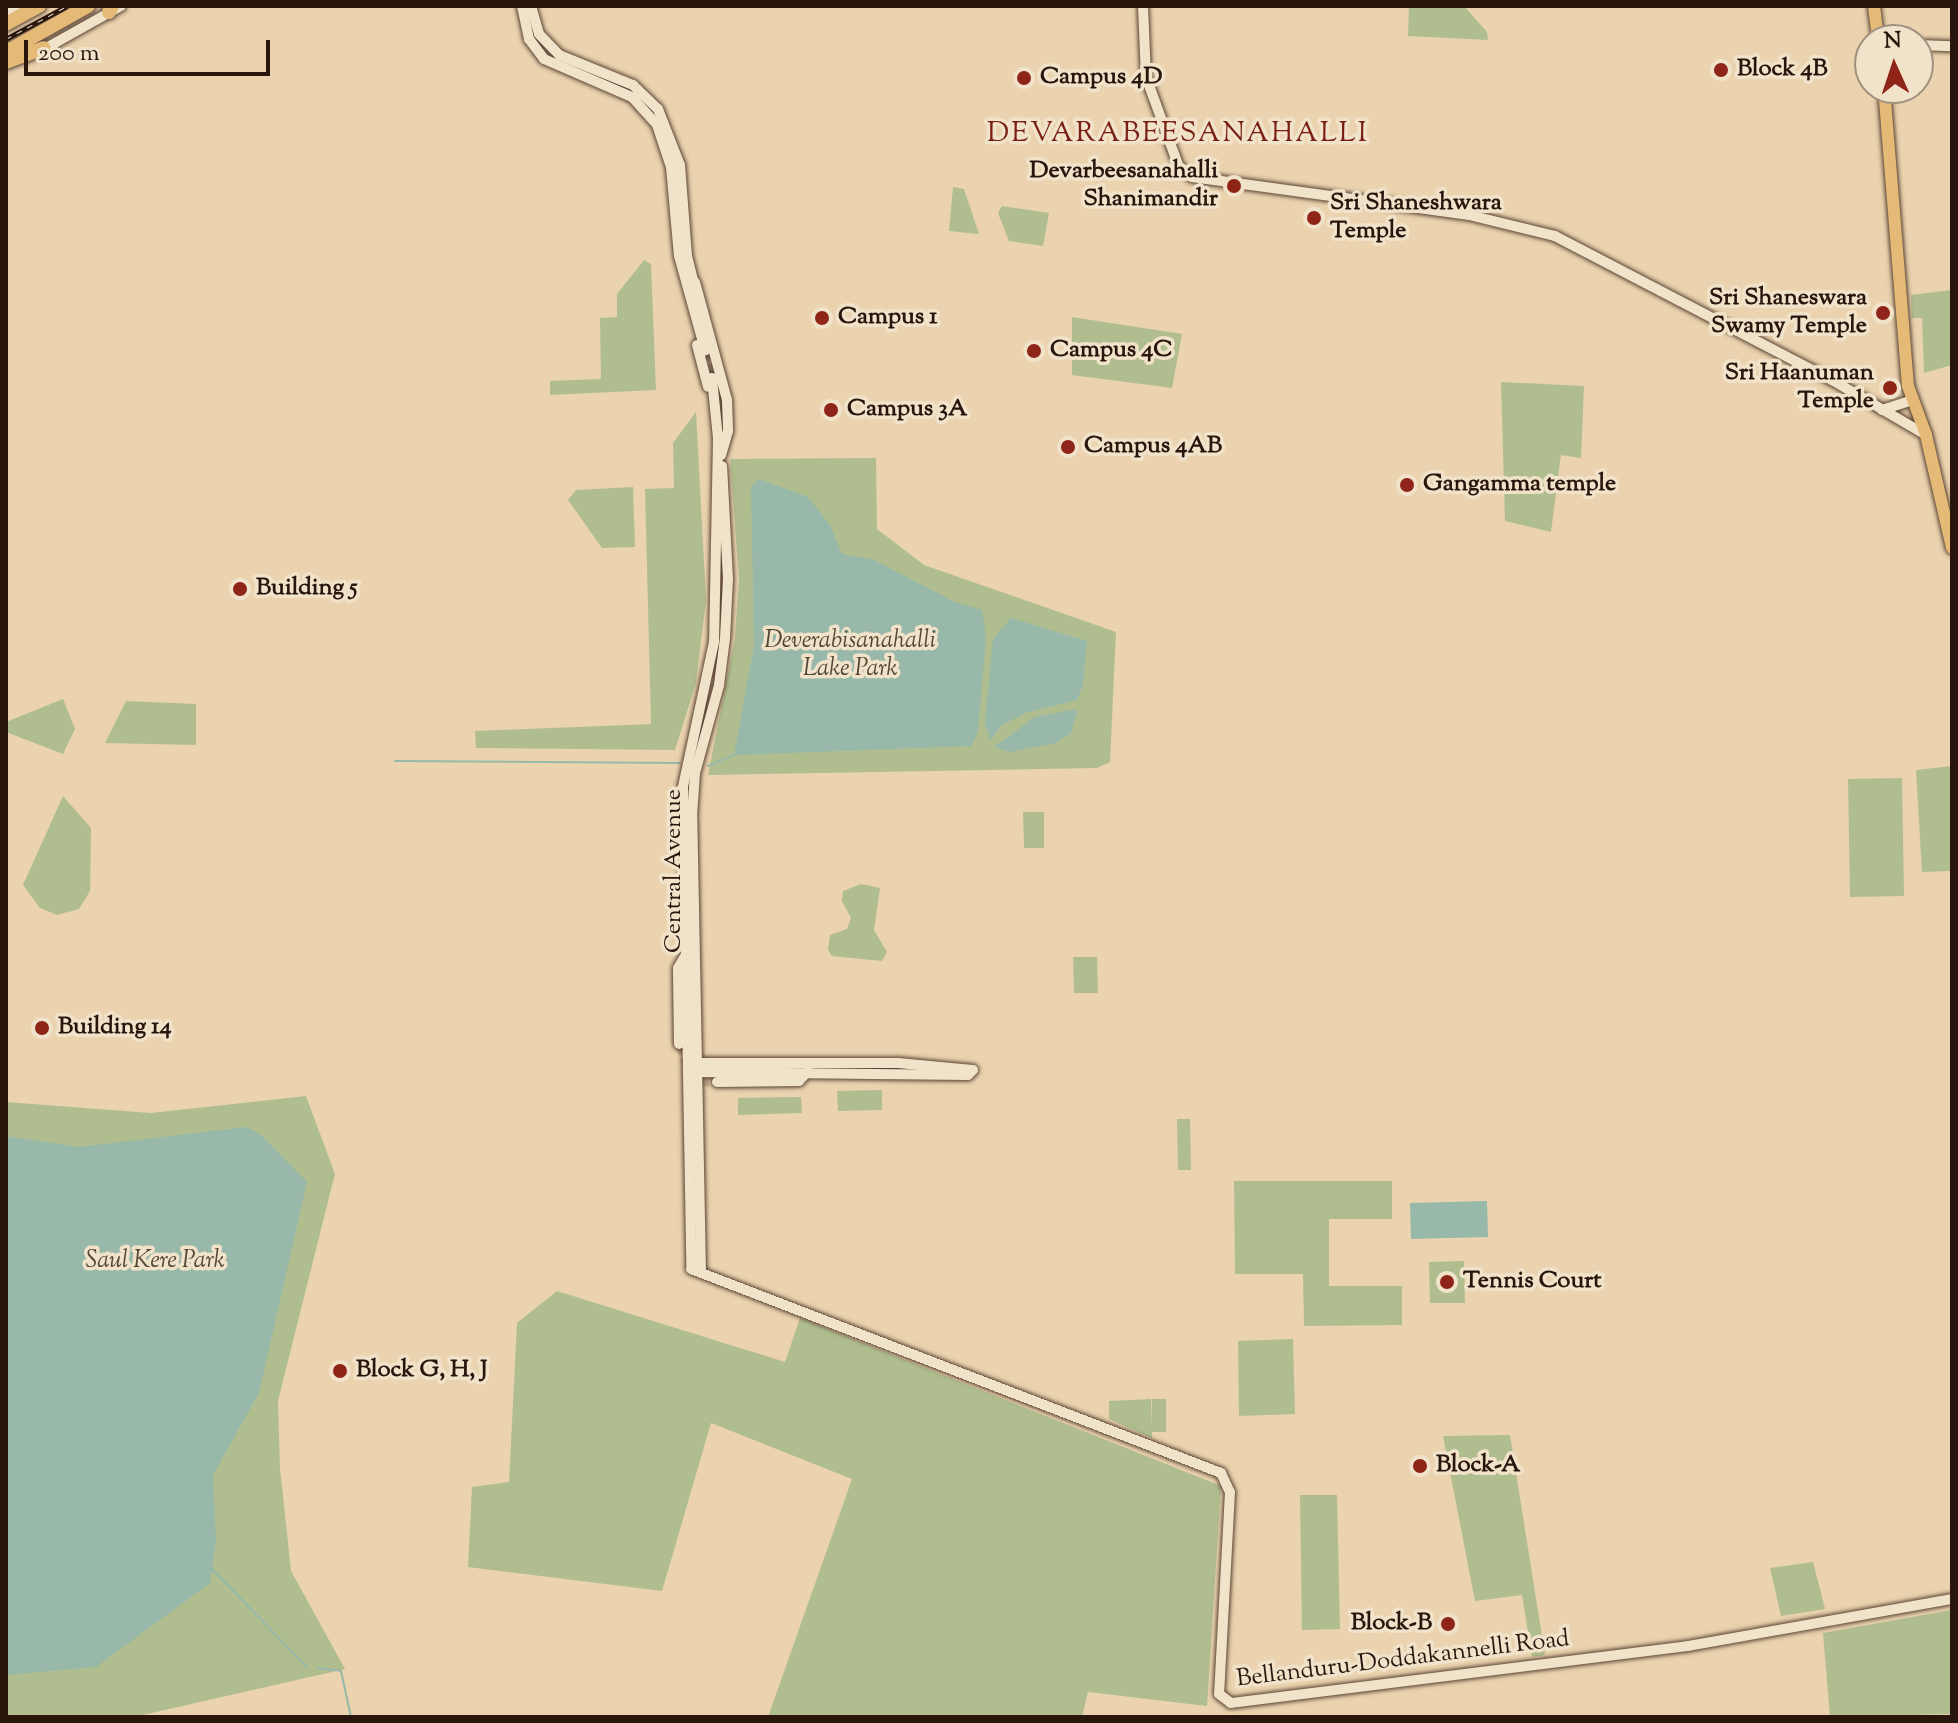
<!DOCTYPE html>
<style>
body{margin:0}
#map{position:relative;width:1958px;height:1723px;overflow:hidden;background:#ead3ae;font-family:"Sorts Mill Goudy",serif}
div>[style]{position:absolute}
.green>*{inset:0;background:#b0be8f}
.water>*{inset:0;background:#98b8aa}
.stream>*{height:2px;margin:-1px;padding:0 1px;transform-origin:1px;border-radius:1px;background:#98b8aa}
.minor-tunnel>*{height:10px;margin-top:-5px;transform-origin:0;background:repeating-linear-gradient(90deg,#c4ad8e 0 10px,transparent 0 15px)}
.roads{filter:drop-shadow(0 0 2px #5a4435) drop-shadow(0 0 2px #5a4435)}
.minor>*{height:10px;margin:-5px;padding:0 5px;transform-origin:5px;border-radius:5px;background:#f1e2ca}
.major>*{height:12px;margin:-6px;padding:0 6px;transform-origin:6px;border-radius:6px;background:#e5ba77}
.highway>*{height:14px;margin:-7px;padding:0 7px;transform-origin:7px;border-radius:7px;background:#e5ba77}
.rail>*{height:5px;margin-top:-2.5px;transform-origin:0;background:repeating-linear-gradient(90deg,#f1e2ca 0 6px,#2a150d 0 12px);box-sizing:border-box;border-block:2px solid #2a150d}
.dots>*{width:22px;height:22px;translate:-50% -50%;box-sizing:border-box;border:4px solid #f1e2ca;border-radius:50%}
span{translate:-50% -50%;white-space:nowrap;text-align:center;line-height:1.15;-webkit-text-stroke:7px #f1e2ca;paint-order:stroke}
.poi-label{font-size:24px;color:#2a150d;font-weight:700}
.left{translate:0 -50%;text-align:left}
.right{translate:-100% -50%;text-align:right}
.park-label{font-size:24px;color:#524834;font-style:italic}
.street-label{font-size:24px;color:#2a150d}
.quarter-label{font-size:28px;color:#7a1f14;letter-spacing:2px}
.frame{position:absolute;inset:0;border:8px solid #2a150d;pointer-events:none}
.north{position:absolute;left:1854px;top:24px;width:80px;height:80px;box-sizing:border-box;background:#f1e2ca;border:2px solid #a1907e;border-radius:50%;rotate:357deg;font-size:22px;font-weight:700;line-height:32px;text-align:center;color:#2a150d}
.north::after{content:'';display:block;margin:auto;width:28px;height:36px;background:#8f2418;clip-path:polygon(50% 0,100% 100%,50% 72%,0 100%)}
.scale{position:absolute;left:24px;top:40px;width:246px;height:36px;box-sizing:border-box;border:4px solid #2a150d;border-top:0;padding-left:10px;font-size:24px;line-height:28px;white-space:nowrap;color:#2a150d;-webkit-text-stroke:6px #f1e2ca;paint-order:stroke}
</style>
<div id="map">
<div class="green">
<div style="clip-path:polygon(1409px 6px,1464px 6px,1487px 32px,1488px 40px,1408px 36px)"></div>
<div style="clip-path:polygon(953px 187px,964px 189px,979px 234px,949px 231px)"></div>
<div style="clip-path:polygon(1002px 206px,1049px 213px,1043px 246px,1009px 241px,998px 213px)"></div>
<div style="clip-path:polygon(644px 260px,651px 264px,656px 390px,550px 395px,550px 381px,601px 379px,600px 318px,617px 317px,617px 294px)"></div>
<div style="clip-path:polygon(1952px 290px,1952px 365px,1924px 373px,1922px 318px,1912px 318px,1911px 295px)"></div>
<div style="clip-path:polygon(1072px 317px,1182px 334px,1172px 388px,1072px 375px)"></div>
<div style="clip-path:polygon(1501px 382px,1584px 386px,1581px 458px,1561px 455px,1551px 532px,1505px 521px)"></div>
<div style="clip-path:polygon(696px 412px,706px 600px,696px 683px,675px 750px,476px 748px,475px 731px,651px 724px,645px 489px,674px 488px,673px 443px)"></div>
<div style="clip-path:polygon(876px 458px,877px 529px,924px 565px,1116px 632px,1110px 762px,1097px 768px,708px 775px,735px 638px,739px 579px,730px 459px)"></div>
<div style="clip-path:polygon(633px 487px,635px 547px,602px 548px,568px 500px,576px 490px)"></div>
<div style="clip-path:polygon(63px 699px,75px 729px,63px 754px,6px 732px,6px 722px)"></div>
<div style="clip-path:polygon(126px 701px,196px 704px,196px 745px,105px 743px)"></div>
<div style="clip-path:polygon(1952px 766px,1952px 871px,1922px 872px,1916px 770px)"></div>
<div style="clip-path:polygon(1902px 778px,1904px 896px,1850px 897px,1848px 779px)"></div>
<div style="clip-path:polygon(63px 796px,91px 828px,90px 891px,79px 909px,57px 915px,40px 908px,23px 885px)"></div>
<div style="clip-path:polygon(1023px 812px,1044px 812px,1044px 848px,1024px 848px)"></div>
<div style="clip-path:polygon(861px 884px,880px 888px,874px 930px,887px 952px,882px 961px,832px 956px,828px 950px,830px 935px,847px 929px,851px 918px,842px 901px,843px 891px)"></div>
<div style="clip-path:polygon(1073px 957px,1097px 957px,1098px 993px,1074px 993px)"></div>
<div style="clip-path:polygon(882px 1090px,882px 1110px,838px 1111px,837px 1091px)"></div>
<div style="clip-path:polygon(306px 1096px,335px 1174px,278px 1401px,280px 1468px,291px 1571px,345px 1669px,134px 1717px,6px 1717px,6px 1102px,151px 1113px)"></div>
<div style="clip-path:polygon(801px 1097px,802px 1113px,738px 1115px,738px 1098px)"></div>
<div style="clip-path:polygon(1177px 1119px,1190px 1119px,1191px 1170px,1178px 1170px)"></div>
<div style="clip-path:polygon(1234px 1181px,1392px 1181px,1392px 1219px,1329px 1219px,1329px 1286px,1402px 1286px,1402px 1325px,1304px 1326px,1303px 1274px,1235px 1274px)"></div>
<div style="clip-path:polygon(1464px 1261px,1465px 1303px,1430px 1303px,1429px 1262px)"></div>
<div style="clip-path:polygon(557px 1291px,785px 1362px,800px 1318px,1221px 1486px,1207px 1706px,1088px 1692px,1082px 1717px,768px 1717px,852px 1479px,711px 1423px,662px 1591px,468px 1567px,472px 1487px,509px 1482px,517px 1323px)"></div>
<div style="clip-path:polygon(1293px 1339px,1295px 1414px,1239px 1416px,1238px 1341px)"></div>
<div style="clip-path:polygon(1151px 1399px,1152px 1428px,1152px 1399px,1166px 1399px,1166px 1432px,1152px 1432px,1152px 1438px,1109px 1419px,1109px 1401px)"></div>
<div style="clip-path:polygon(1510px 1435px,1545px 1655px,1532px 1657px,1522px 1595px,1475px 1601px,1443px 1436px)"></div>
<div style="clip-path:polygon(1300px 1495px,1337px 1495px,1340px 1629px,1302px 1630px)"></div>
<div style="clip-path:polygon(1813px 1562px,1825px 1609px,1781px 1616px,1770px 1568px)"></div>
<div style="clip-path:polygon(1952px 1610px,1952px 1714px,1830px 1717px,1823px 1633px)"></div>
</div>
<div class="water">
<div style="clip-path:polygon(759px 479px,808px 497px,830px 525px,842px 554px,872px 559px,955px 602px,982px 610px,986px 637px,978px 732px,971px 746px,734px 755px,754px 646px,751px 487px)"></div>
<div style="clip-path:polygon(1011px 618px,1087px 641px,1083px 685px,1077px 700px,1025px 713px,1002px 725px,990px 741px,985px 723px,993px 639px)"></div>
<div style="clip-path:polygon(1078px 709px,1071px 733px,1056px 743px,1010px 752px,994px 747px,1035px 717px)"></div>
<div style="clip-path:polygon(246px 1127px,260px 1134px,307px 1182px,259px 1393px,213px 1475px,216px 1541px,210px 1583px,96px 1667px,6px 1675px,6px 1136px,79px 1147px)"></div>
<div style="clip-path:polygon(1487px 1201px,1488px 1237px,1411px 1239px,1410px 1203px)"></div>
</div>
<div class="stream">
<div style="left:395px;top:761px;width:285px;rotate:0.4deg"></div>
<div style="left:708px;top:766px;width:28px;rotate:-23deg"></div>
<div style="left:212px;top:1569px;width:135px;rotate:45.9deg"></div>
<div style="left:318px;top:1668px;width:23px;rotate:7deg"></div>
<div style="left:341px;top:1671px;width:47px;rotate:77.7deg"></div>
</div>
<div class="minor-tunnel">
<div style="left:705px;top:350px;width:29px;rotate:76deg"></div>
<div style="left:679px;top:1044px;width:32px;rotate:68deg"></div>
<div style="left:691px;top:1074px;width:11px;rotate:41deg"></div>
<div style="left:699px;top:1081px;width:18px;rotate:3deg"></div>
</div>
<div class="roads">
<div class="minor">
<div style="left:522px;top:6px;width:34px;rotate:78deg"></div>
<div style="left:529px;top:39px;width:25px;rotate:53deg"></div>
<div style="left:544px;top:59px;width:96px;rotate:23.4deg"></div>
<div style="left:632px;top:97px;width:38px;rotate:48deg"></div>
<div style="left:657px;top:125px;width:44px;rotate:71.6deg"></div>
<div style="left:671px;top:167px;width:89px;rotate:84.9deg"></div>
<div style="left:679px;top:256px;width:98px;rotate:74.5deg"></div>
<div style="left:531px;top:6px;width:29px;rotate:74deg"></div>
<div style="left:539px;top:34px;width:29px;rotate:46deg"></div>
<div style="left:559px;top:55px;width:80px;rotate:22.1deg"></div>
<div style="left:633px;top:85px;width:35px;rotate:44deg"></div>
<div style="left:658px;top:109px;width:60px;rotate:68.6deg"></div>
<div style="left:680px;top:165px;width:91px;rotate:85.6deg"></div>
<div style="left:687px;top:256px;width:32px;rotate:76deg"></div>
<div style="left:1143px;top:6px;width:71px;rotate:87.6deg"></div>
<div style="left:1146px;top:77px;width:96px;rotate:69.9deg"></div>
<div style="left:1179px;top:167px;width:16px;rotate:38deg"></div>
<div style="left:1192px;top:177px;width:280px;rotate:7.8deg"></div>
<div style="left:1469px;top:215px;width:89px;rotate:13.7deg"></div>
<div style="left:1555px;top:236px;width:312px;rotate:27.5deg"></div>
<div style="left:1832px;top:380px;width:109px;rotate:30.3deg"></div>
<div style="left:6px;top:11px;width:11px;rotate:-27deg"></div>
<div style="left:1918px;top:45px;width:34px;rotate:2deg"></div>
<div style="left:39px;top:52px;width:94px;rotate:-29.3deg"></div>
<div style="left:695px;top:282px;width:122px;rotate:74.8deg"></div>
<div style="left:727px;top:400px;width:31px;rotate:88deg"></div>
<div style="left:728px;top:431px;width:25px;rotate:106deg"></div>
<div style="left:697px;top:345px;width:43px;rotate:75.3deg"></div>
<div style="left:712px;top:378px;width:60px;rotate:84.3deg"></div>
<div style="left:718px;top:438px;width:204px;rotate:91.1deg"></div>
<div style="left:714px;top:642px;width:148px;rotate:102.1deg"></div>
<div style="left:683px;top:787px;width:482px;rotate:89deg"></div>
<div style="left:691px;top:1269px;width:568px;rotate:21.05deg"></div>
<div style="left:1221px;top:1473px;width:21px;rotate:65deg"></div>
<div style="left:1230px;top:1492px;width:202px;rotate:93.1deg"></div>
<div style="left:1219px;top:1694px;width:15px;rotate:37deg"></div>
<div style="left:1231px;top:1703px;width:461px;rotate:-7.1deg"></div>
<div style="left:1688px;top:1646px;width:268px;rotate:-10.1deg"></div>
<div style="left:1882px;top:410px;width:33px;rotate:-18deg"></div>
<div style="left:679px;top:1044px;width:76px;rotate:-90.8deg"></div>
<div style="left:678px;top:968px;width:17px;rotate:-59deg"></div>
<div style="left:692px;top:1063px;width:206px"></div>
<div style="left:898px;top:1063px;width:75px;rotate:5.3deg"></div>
<div style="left:689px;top:1072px;width:279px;rotate:0.6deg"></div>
<div style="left:968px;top:1075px;width:7px;rotate:-45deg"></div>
<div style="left:717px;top:1082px;width:82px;rotate:-0.7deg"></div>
<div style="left:799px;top:1081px;width:13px;rotate:-48deg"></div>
<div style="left:701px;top:1272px;width:456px;rotate:-91.1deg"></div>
<div style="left:692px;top:816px;width:43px;rotate:-86deg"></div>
<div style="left:695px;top:773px;width:91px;rotate:-74.7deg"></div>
<div style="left:719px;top:685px;width:47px;rotate:-82.7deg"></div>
<div style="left:725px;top:638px;width:59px;rotate:-87.1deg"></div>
<div style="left:728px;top:579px;width:113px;rotate:-93deg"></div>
</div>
<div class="major">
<div style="left:1874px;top:6px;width:34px;rotate:83deg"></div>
<div style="left:1884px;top:88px;width:299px;rotate:85.4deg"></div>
<div style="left:1908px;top:386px;width:52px;rotate:69.8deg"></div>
<div style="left:1926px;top:435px;width:116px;rotate:77deg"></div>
</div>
<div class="highway">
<div style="left:109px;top:12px;width:7px;rotate:-63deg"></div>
<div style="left:6px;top:24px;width:38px;rotate:-29deg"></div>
<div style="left:6px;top:52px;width:94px;rotate:-29.3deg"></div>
<div style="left:6px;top:62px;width:40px;rotate:-20.2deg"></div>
</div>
</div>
<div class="rail">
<div style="left:6px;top:39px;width:69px;rotate:-28.4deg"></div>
</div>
<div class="dots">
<div style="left:1721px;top:70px;background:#8f2418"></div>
<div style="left:1024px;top:78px;background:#8f2418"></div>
<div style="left:1234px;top:186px;background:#8f2418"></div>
<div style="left:1314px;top:218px;background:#8f2418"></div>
<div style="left:1883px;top:313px;background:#8f2418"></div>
<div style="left:822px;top:318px;background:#8f2418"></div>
<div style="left:1034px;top:351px;background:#8f2418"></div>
<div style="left:1890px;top:388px;background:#8f2418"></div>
<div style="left:831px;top:410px;background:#8f2418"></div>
<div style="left:1068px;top:447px;background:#8f2418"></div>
<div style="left:1407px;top:485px;background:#8f2418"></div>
<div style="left:240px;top:589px;background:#8f2418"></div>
<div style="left:42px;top:1028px;background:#8f2418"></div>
<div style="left:1447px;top:1282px;background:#8f2418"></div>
<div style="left:340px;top:1371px;background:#8f2418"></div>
<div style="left:1420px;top:1466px;background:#8f2418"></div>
<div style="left:1448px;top:1624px;background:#8f2418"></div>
</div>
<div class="poi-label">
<span class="left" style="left:1737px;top:70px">Block 4B</span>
<span class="left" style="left:1040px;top:78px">Campus 4D</span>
<span class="right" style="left:1218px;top:186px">Devarbeesanahalli<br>Shanimandir</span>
<span class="left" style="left:1330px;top:218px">Sri Shaneshwara<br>Temple</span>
<span class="right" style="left:1867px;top:313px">Sri Shaneswara<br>Swamy Temple</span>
<span class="left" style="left:838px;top:318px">Campus 1</span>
<span class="left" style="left:1050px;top:351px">Campus 4C</span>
<span class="right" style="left:1874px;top:388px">Sri Haanuman<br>Temple</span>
<span class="left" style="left:847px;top:410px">Campus 3A</span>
<span class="left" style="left:1084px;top:447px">Campus 4AB</span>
<span class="left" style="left:1423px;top:485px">Gangamma temple</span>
<span class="left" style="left:256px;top:589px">Building 5</span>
<span class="left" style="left:58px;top:1028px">Building 14</span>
<span class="left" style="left:1463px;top:1282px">Tennis Court</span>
<span class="left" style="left:356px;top:1371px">Block G, H, J</span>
<span class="left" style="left:1436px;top:1466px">Block-A</span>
<span class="right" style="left:1432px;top:1624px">Block-B</span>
</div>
<div class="park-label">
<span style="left:850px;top:656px">Deverabisanahalli<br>Lake Park</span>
<span style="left:155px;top:1262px">Saul Kere Park</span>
</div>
<div class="street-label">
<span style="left:675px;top:871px;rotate:-90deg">Central Avenue</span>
<span style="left:1403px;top:1660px;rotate:-7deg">Bellanduru-Doddakannelli Road</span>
</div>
<div class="quarter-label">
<span style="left:1178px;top:134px">DEVARABEESANAHALLI</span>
</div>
<div class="frame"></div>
<div class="north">N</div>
<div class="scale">200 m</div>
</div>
